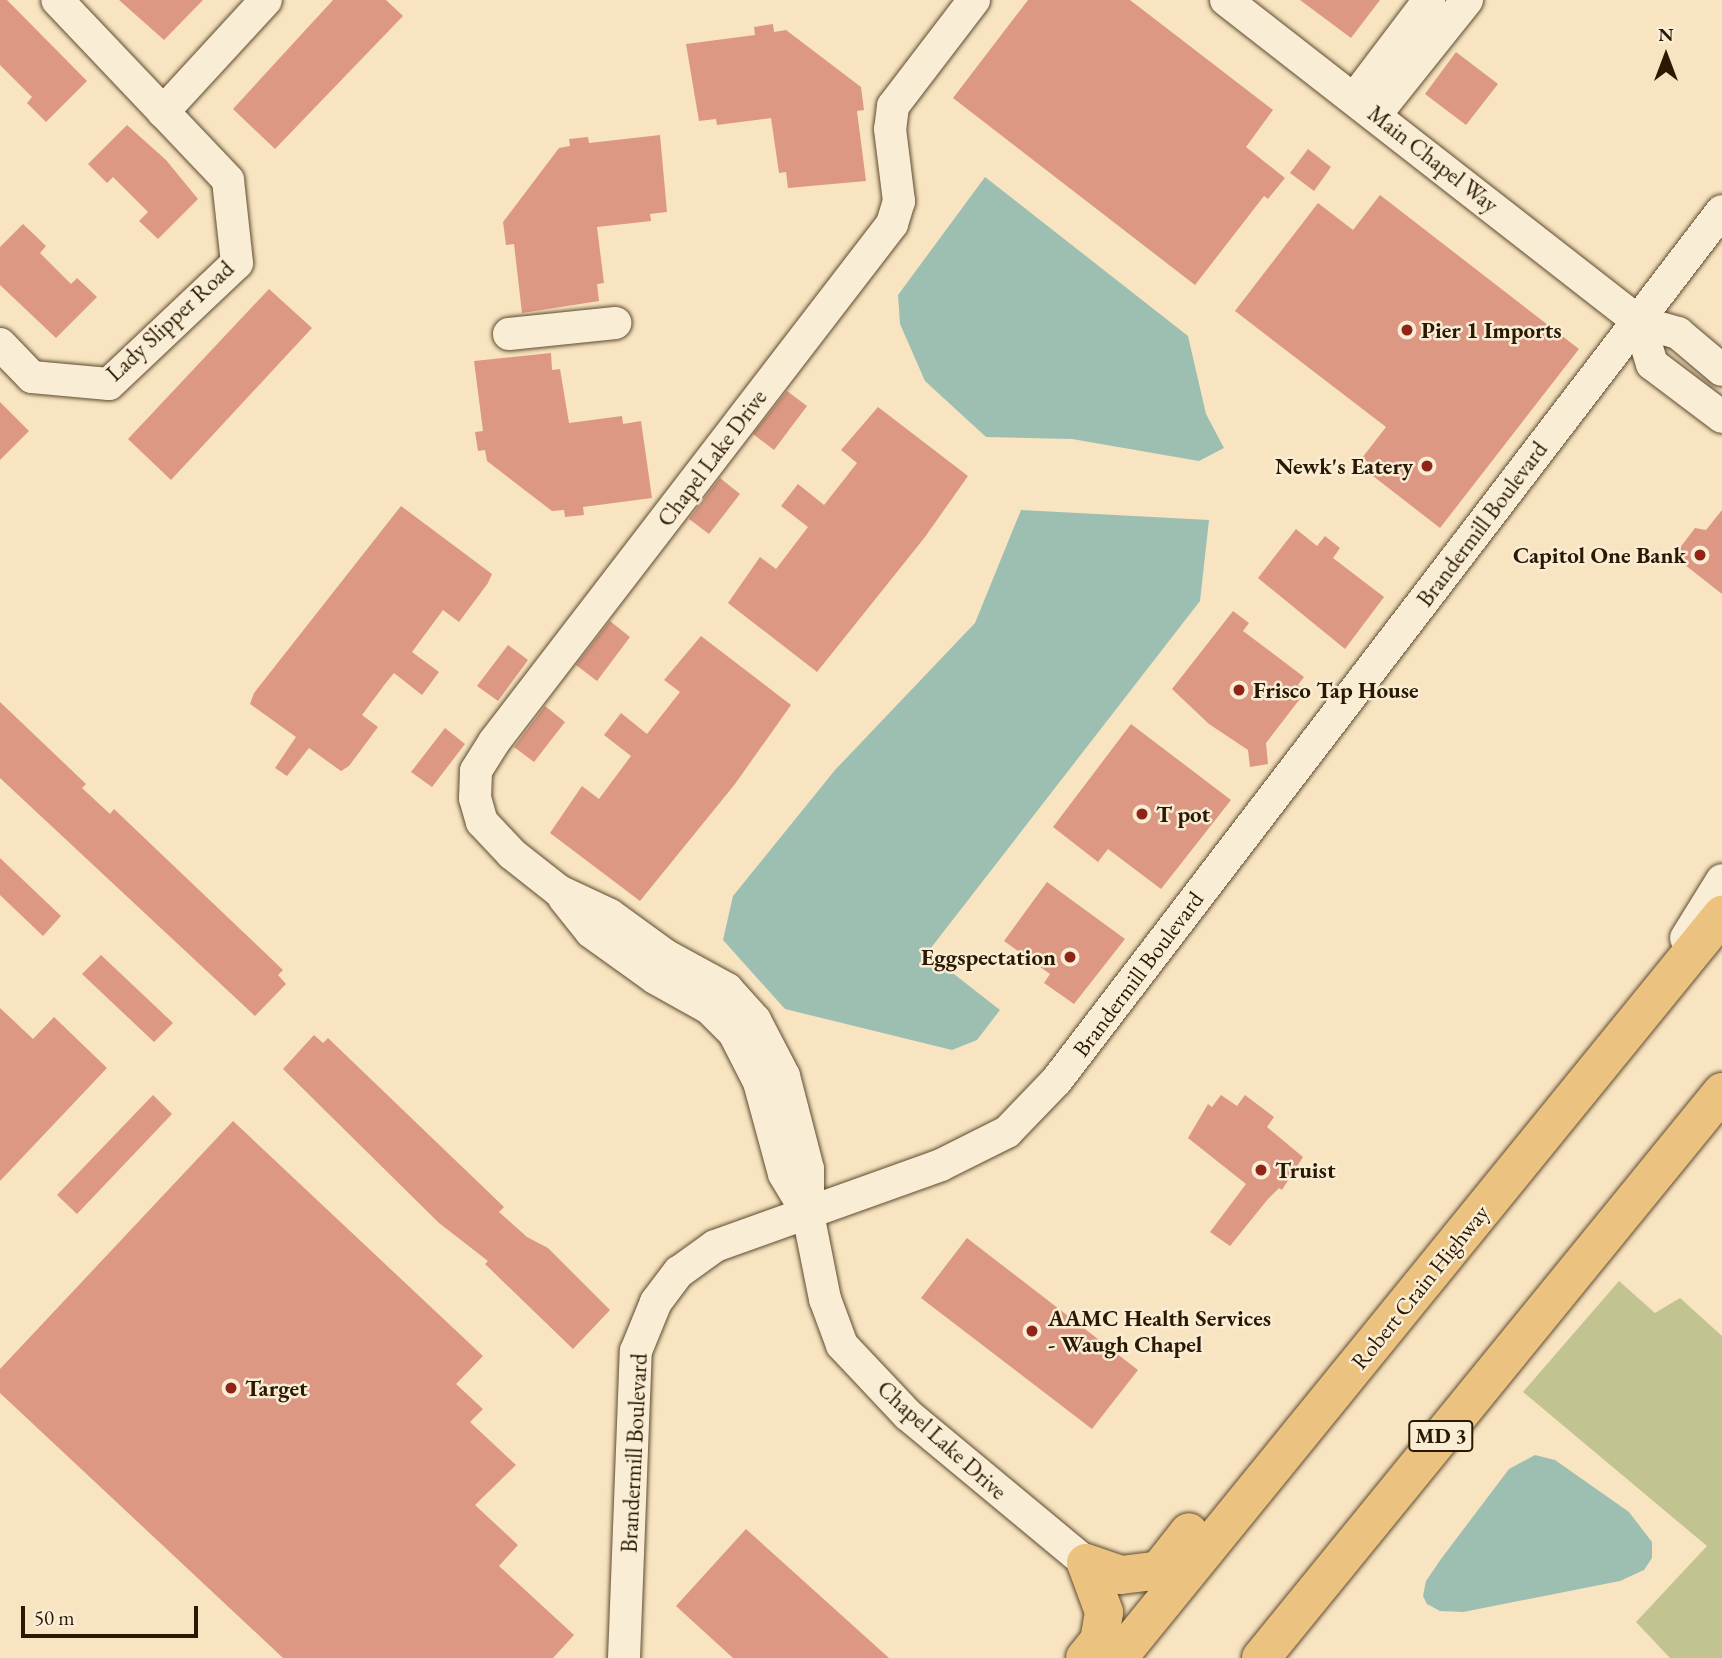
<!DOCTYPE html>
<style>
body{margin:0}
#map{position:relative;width:1722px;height:1658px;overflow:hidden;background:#f8e4c0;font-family:"EB Garamond",serif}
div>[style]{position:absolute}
.green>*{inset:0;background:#c1c390}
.water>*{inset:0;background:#9dbfb2}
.building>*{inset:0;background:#dc9883}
.roads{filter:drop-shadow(0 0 2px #5e4b30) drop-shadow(0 0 2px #5e4b30)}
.minor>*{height:32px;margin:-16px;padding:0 16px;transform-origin:16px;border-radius:16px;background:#faedd6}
.highway>*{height:38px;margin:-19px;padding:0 19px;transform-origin:19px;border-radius:19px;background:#ecc280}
.dots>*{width:19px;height:19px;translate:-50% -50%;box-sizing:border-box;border:4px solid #faedd6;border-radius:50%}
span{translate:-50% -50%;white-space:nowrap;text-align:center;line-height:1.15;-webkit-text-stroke:5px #faedd6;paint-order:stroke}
.shield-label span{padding:2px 5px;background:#faedd6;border:2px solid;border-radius:5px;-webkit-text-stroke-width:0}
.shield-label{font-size:21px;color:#2a1800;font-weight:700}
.street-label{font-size:23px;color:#2a1800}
.poi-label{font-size:23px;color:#2a1800;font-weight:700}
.left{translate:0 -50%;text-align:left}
.right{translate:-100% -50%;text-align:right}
.north{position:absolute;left:1631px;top:21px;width:70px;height:70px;-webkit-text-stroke:5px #faedd6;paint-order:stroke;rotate:0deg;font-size:19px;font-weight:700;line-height:28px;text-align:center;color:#2a1800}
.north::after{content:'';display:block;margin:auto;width:24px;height:32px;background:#2a1800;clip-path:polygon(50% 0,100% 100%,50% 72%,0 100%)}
.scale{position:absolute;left:21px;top:1606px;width:177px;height:32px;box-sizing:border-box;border:4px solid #2a1800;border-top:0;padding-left:9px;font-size:21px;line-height:24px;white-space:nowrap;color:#2a1800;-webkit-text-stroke:5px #faedd6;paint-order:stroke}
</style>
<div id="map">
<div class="green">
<div style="clip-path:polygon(1619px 1281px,1655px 1313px,1680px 1298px,1722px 1336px,1722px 1658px,1670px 1658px,1636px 1622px,1707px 1546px,1523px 1392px)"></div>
</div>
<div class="water">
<div style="clip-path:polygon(985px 177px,1188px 336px,1206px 414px,1224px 448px,1199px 461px,1072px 439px,986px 437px,925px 381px,900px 324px,898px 295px)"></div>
<div style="clip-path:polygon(1021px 510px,1209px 520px,1200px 601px,927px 953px,1000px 1010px,977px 1040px,952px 1050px,785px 1009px,723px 940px,733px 896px,835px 770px,975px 623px)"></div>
<div style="clip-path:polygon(1535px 1455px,1555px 1460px,1629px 1512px,1652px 1542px,1652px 1558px,1644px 1570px,1620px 1581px,1463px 1612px,1440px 1611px,1427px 1604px,1423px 1596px,1426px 1581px,1441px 1559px,1509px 1469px)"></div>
</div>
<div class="building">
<div style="clip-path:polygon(0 0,7px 0,87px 81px,46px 122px,27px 103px,32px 97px,0 65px)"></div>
<div style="clip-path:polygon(119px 0,203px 0,164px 40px)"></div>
<div style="clip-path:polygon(333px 0,386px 0,403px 16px,275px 149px,233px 109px)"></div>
<div style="clip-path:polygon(1028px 0,1130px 0,1273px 110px,1246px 147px,1285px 178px,1268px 199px,1264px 196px,1195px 285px,953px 98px)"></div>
<div style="clip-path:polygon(1300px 0,1380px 0,1351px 38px)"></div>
<div style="clip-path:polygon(773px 24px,774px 32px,786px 30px,861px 87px,864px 110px,857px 111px,866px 181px,788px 188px,786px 172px,779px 173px,771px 118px,717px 125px,716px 119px,699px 121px,686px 44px,755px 35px,754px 27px)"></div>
<div style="clip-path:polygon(1456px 52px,1498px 84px,1466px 125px,1425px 94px)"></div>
<div style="clip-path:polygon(127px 125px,166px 160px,198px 199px,158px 239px,139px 221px,148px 212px,113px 177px,107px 183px,88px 164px)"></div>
<div style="clip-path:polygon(660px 135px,667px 212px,650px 214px,651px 221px,597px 227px,604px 283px,597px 284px,599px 301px,522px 313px,514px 244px,506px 245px,503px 222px,559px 148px,570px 146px,569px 139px,588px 137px,589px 143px)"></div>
<div style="clip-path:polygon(1308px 149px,1331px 167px,1314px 191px,1290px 173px)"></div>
<div style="clip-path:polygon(1380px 195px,1579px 349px,1440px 528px,1364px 469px,1369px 463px,1362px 458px,1386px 427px,1235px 311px,1318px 203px,1353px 230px)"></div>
<div style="clip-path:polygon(23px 224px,46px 246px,40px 253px,71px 284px,77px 278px,97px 297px,56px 338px,0 285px,0 247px)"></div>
<div style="clip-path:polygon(269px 289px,312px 328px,171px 480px,128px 439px)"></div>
<div style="clip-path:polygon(551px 353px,552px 370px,560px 369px,569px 423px,622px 416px,623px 424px,641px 421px,652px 498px,583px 507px,584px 515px,565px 517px,564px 510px,552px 511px,487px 461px,485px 450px,478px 451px,475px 432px,483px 431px,474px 361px)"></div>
<div style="clip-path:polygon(787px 391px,807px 406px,774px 450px,753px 434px)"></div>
<div style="clip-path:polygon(0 402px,29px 431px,0 460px)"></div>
<div style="clip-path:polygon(878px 407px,968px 476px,925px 537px,817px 672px,728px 603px,760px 557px,776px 569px,808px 527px,781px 506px,798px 484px,824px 505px,857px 463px,841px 450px)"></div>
<div style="clip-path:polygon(720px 478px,740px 494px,709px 534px,689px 519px)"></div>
<div style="clip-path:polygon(401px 506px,492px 574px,488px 583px,459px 622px,443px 610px,412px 652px,439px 672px,422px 695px,394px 673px,385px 684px,362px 715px,378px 727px,349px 766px,341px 771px,309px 748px,287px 776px,275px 768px,296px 737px,250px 704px,254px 693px)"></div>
<div style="clip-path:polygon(1722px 510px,1722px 594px,1680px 561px,1683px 558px,1676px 553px,1695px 528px,1706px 530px)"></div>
<div style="clip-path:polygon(1296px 529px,1317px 546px,1325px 536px,1340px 548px,1333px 558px,1384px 597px,1345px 649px,1258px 578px)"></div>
<div style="clip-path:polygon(1233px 611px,1249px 623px,1243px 631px,1304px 677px,1298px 685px,1306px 691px,1266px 743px,1268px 764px,1250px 767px,1248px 750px,1209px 724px,1172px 689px)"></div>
<div style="clip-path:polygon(610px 621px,630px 637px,597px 681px,576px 665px)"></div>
<div style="clip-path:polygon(701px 636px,791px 705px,735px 784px,640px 901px,550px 833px,582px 786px,599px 799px,631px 756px,604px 735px,621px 713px,647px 734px,680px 692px,664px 680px)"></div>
<div style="clip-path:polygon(508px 645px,528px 660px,498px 701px,477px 686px)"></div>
<div style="clip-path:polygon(0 702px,86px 784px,82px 788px,110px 814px,114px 809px,283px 970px,278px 975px,286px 984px,255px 1016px,0 778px)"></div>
<div style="clip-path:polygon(545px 706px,565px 722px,534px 762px,514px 747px)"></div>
<div style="clip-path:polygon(1131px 724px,1231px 800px,1161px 889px,1108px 849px,1098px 862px,1053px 827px)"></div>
<div style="clip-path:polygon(445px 728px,465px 744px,432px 787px,411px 772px)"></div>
<div style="clip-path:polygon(0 858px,61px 916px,43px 936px,0 895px)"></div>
<div style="clip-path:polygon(1047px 882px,1125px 939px,1074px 1004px,1044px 983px,1050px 974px,1004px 941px)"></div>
<div style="clip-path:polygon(101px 955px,173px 1023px,154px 1042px,82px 974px)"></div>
<div style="clip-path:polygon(0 1008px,33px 1039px,54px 1017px,107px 1068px,0 1181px)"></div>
<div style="clip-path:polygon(314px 1035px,323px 1043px,328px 1038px,504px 1207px,499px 1212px,527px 1237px,548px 1248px,610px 1310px,573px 1349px,485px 1264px,488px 1261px,439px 1223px,283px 1069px)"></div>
<div style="clip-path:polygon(153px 1095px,172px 1114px,77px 1214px,57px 1195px)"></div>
<div style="clip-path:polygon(1221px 1095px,1237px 1106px,1245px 1095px,1274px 1117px,1267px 1127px,1303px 1157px,1282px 1190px,1279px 1188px,1268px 1199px,1230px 1246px,1210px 1232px,1246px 1184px,1188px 1138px,1208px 1104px,1212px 1107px)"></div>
<div style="clip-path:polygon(233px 1121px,483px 1356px,456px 1384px,483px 1409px,470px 1422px,516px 1465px,475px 1505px,518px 1545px,499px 1566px,574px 1635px,553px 1658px,283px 1658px,0 1393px,0 1369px)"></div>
<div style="clip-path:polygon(967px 1238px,1138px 1370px,1092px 1429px,921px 1298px)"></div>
<div style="clip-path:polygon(746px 1529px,889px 1658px,733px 1658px,676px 1606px)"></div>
</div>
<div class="roads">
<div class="minor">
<div style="left:974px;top:0;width:133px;rotate:127.4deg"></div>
<div style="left:893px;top:106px;width:23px;rotate:97deg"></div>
<div style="left:890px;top:129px;width:73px;rotate:82.9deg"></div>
<div style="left:899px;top:201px;width:24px;rotate:107deg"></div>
<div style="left:892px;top:224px;width:653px;rotate:127.54deg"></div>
<div style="left:494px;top:742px;width:34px;rotate:122deg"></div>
<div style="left:476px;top:771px;width:27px;rotate:92deg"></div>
<div style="left:475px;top:798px;width:25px;rotate:74deg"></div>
<div style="left:482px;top:822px;width:44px;rotate:46.8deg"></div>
<div style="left:512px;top:854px;width:60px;rotate:38.2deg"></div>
<div style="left:559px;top:891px;width:56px;rotate:25.2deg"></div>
<div style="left:610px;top:915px;width:68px;rotate:36deg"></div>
<div style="left:665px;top:955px;width:71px;rotate:28.7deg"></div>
<div style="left:727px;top:989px;width:42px;rotate:47.9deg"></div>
<div style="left:755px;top:1020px;width:63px;rotate:62.6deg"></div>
<div style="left:784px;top:1076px;width:96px;rotate:75.5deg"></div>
<div style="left:808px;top:1169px;width:45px;rotate:90deg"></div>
<div style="left:808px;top:1214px;width:87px;rotate:78.7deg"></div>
<div style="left:825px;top:1299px;width:49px;rotate:69.7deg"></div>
<div style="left:842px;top:1345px;width:96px;rotate:46.7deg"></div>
<div style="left:908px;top:1415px;width:231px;rotate:39.7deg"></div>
<div style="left:1226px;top:0;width:524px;rotate:37.94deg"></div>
<div style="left:1639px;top:322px;width:41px;rotate:15.8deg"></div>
<div style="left:1678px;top:333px;width:57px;rotate:40.1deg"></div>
<div style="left:1355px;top:98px;width:123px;rotate:-52.9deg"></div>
<div style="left:163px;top:112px;width:152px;rotate:-47.4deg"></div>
<div style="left:1376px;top:114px;width:146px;rotate:-51.4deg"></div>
<div style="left:1639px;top:322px;width:44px;rotate:72.8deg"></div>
<div style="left:1652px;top:364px;width:88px;rotate:37.1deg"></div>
<div style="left:509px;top:334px;width:107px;rotate:-5.9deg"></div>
<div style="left:0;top:344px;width:46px;rotate:45.9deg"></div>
<div style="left:32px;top:377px;width:77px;rotate:5.2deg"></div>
<div style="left:109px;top:384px;width:176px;rotate:-43.4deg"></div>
<div style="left:237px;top:263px;width:83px;rotate:-96.2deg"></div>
<div style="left:228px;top:180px;width:248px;rotate:-133.5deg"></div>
<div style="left:564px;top:898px;width:43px;rotate:51.5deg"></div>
<div style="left:591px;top:932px;width:79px;rotate:35.7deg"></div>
<div style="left:655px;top:978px;width:62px;rotate:29.1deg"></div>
<div style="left:709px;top:1008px;width:35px;rotate:45deg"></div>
<div style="left:734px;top:1033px;width:55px;rotate:63deg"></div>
<div style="left:759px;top:1082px;width:95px;rotate:74.8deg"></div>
<div style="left:784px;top:1174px;width:47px;rotate:59deg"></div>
<div style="left:1686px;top:938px;width:68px;rotate:-58.2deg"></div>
<div style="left:624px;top:1658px;width:307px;rotate:-87.8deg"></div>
<div style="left:636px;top:1351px;width:53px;rotate:-67.8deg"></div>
<div style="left:656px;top:1302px;width:38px;rotate:-53deg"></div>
<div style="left:679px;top:1272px;width:44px;rotate:-35.8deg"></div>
<div style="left:715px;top:1246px;width:240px;rotate:-19.7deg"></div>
<div style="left:941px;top:1165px;width:74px;rotate:-26.6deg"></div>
<div style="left:1007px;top:1132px;width:72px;rotate:-46.1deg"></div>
<div style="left:1057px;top:1080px;width:1094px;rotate:-52.58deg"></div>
</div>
<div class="highway">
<div style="left:1086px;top:1563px;width:37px;rotate:19deg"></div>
<div style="left:1121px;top:1575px;width:38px;rotate:-7deg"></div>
<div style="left:1159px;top:1570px;width:48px;rotate:-51.7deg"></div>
<div style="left:1085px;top:1658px;width:22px;rotate:-51deg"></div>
<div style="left:1099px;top:1641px;width:29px;rotate:-80deg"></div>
<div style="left:1104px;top:1612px;width:52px;rotate:-110.2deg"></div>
<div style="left:1118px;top:1658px;width:958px;rotate:-50.89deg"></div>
<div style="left:1261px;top:1658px;width:730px;rotate:-50.84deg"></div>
</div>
</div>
<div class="dots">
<div style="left:1407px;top:330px;background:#8f2418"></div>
<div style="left:1427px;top:466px;background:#8f2418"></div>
<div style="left:1700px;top:555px;background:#8f2418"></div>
<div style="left:1239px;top:690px;background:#8f2418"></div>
<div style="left:1142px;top:814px;background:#8f2418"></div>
<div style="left:1070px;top:957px;background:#8f2418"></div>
<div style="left:1261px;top:1170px;background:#8f2418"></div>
<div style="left:1032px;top:1331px;background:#8f2418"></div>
<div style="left:231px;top:1388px;background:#8f2418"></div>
</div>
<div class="shield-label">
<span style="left:1441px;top:1436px">MD 3</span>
</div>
<div class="street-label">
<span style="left:1433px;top:159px;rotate:38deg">Main Chapel Way</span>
<span style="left:170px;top:321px;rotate:-43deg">Lady Slipper Road</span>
<span style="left:712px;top:458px;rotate:-53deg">Chapel Lake Drive</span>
<span style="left:1482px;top:524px;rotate:-53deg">Brandermill Boulevard</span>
<span style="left:1138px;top:974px;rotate:-53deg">Brandermill Boulevard</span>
<span style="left:1420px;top:1287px;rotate:-51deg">Robert Crain Highway</span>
<span style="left:942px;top:1440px;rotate:42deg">Chapel Lake Drive</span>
<span style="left:634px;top:1453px;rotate:-87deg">Brandermill Boulevard</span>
</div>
<div class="poi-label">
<span class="left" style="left:1421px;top:330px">Pier 1 Imports</span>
<span class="right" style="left:1413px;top:466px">Newk's Eatery</span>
<span class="right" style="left:1686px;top:555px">Capitol One Bank</span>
<span class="left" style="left:1253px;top:690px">Frisco Tap House</span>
<span class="left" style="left:1156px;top:814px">T pot</span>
<span class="right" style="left:1056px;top:957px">Eggspectation</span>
<span class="left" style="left:1275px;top:1170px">Truist</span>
<span class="left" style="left:1048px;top:1331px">AAMC Health Services<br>- Waugh Chapel</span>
<span class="left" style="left:245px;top:1388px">Target</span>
</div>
<div class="north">N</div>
<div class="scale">50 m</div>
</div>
